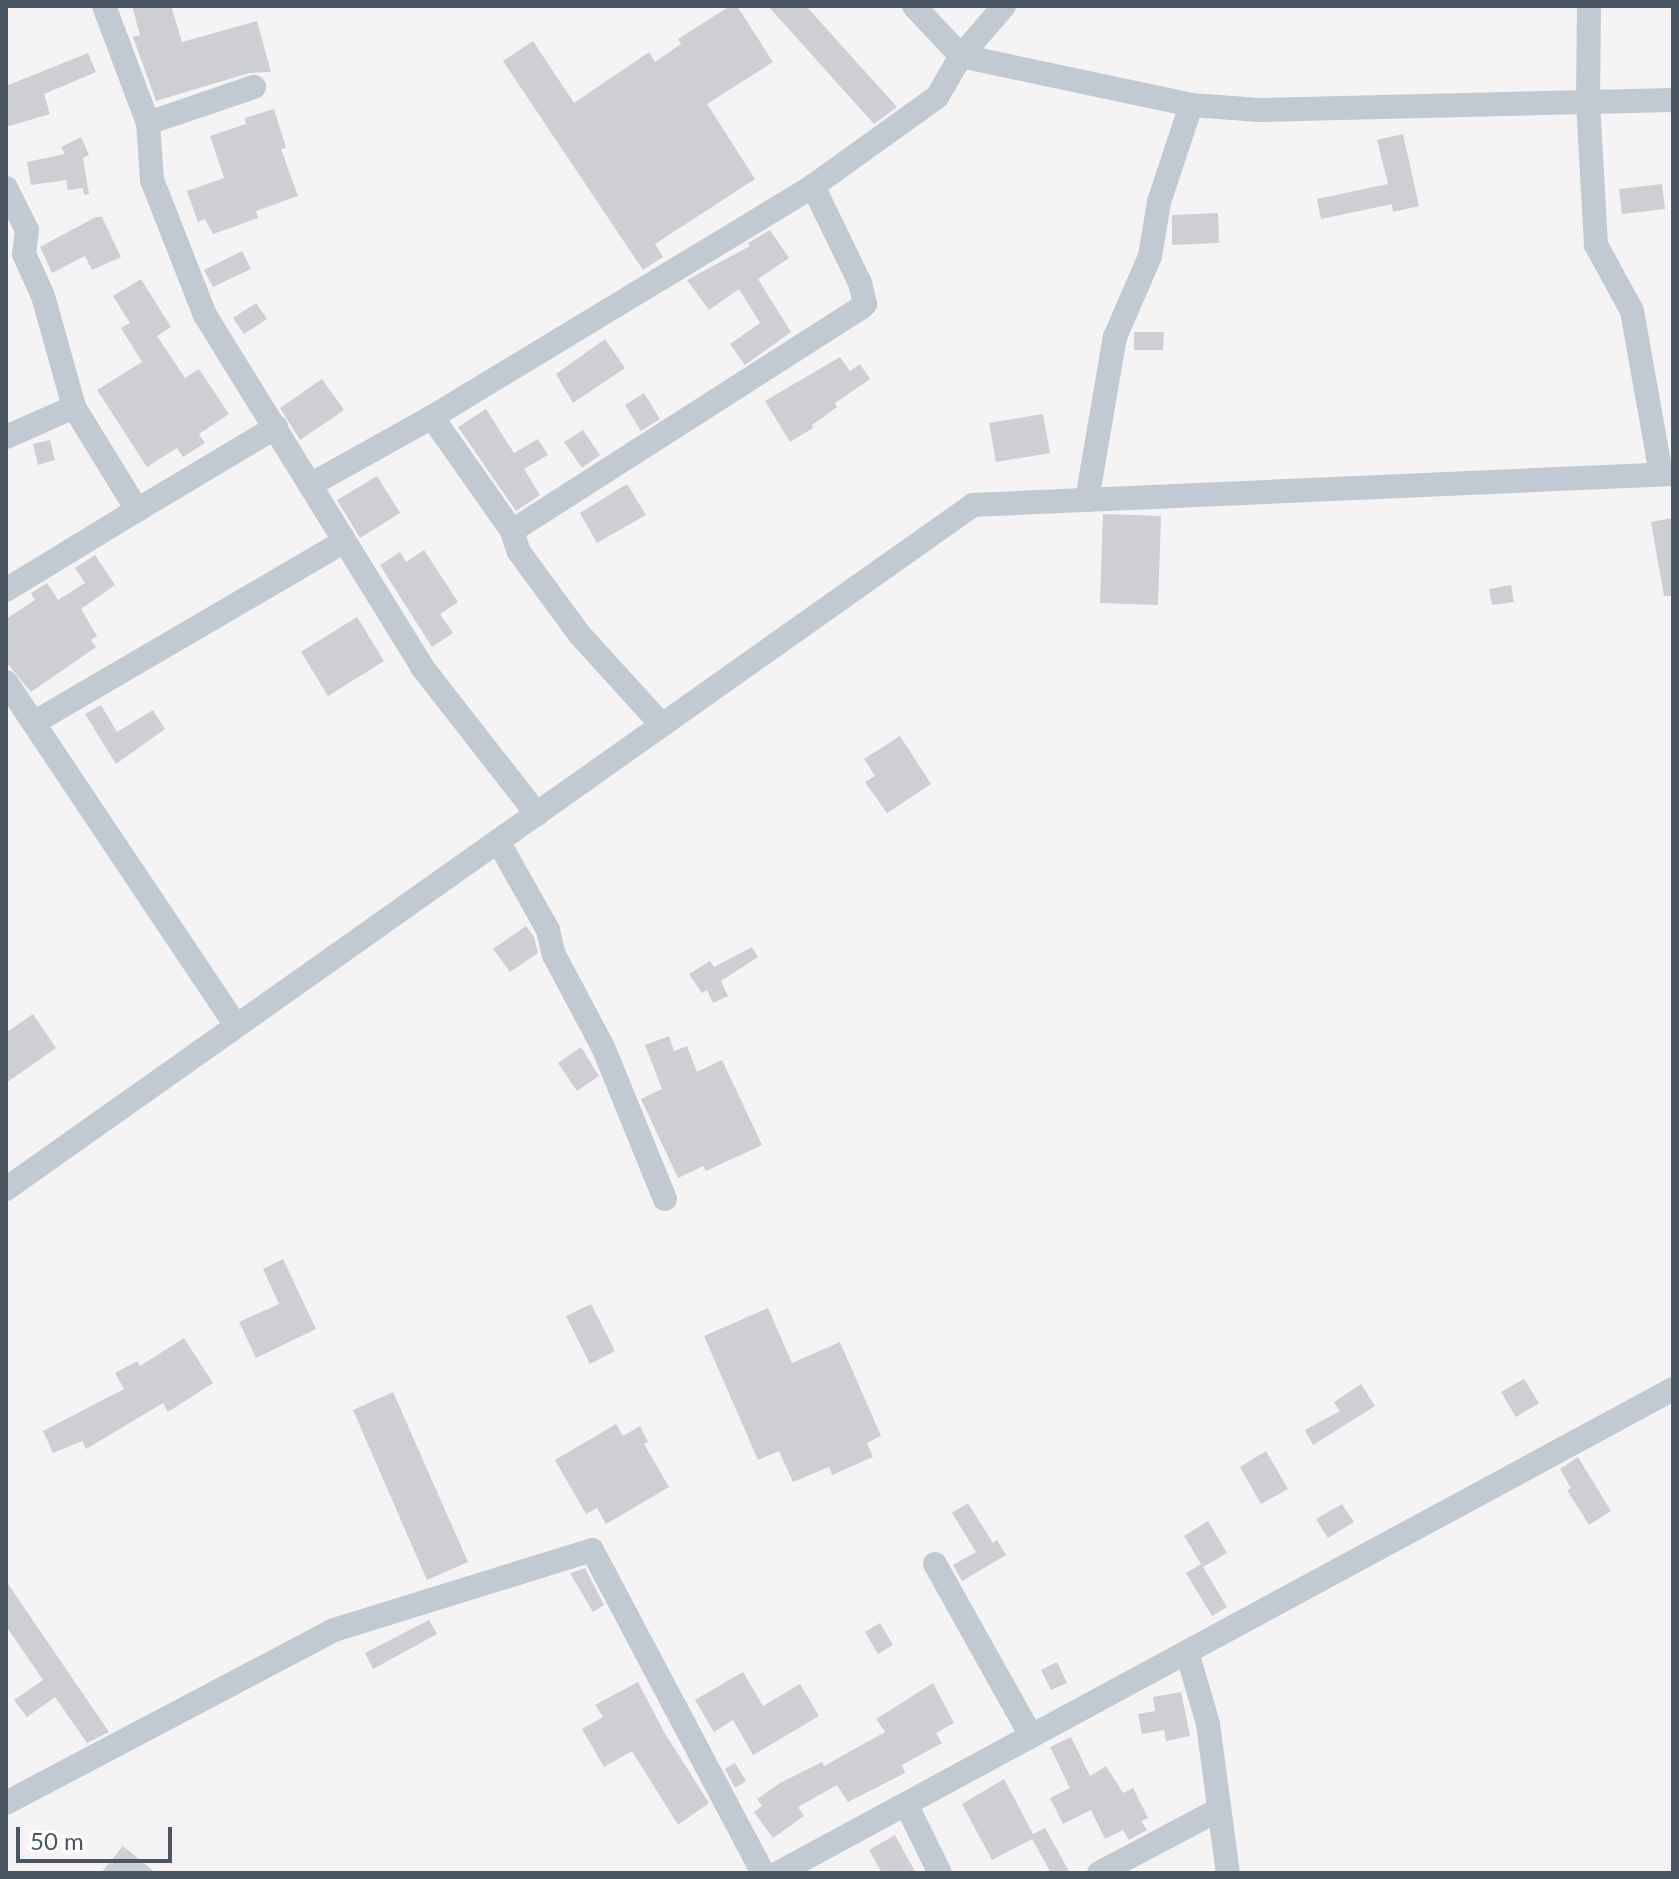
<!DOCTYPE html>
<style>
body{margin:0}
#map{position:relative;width:1679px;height:1879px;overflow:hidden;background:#f5f3f3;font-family:Lato,sans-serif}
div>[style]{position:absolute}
.building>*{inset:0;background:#cdcfd5}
.street>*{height:24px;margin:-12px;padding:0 12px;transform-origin:12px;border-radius:12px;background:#c1cad2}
span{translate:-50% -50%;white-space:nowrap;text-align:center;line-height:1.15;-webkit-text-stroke:8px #fff;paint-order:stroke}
.frame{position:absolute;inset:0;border:8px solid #4a5661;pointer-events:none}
.scale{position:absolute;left:16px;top:1827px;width:156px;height:36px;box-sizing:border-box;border:4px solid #4a5661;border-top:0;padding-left:10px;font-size:24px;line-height:28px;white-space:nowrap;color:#4a5661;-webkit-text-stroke:6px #fff;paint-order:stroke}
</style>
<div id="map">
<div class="building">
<div style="clip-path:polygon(132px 6px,171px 6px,182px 42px,257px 21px,271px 72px,249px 73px,156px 101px,133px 37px,140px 35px)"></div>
<div style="clip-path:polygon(730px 6px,737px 6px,773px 62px,707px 104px,755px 179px,655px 244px,663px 257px,643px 270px,503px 61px,533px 41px,574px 103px,649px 52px,655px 62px,681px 44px,678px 39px)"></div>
<div style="clip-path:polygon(768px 6px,806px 6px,897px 107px,874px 124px)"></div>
<div style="clip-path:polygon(88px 53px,96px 72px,44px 94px,50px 114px,6px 127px,6px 86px)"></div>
<div style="clip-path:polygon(274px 109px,286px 148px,281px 149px,298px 196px,256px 211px,258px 218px,213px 234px,205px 219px,198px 222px,187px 191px,224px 178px,210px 136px,246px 124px,245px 118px)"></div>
<div style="clip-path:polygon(1403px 134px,1419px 206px,1393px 212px,1392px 204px,1321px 219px,1317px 199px,1388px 184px,1377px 140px)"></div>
<div style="clip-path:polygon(81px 137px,89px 155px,83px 158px,89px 194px,85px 195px,82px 188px,68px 190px,66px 180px,31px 185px,27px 162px,65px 154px,61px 147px)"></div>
<div style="clip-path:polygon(1662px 184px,1665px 209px,1622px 214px,1619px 189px)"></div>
<div style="clip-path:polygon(1218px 213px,1219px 243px,1172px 245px,1172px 215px)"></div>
<div style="clip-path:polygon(96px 217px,102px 217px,121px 257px,92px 270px,85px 256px,52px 273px,40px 247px)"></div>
<div style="clip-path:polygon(770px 230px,789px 258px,758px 279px,791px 332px,745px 365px,730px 344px,760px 323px,739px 289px,709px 310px,687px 280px,750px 246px,748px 243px)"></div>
<div style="clip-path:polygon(242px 251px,251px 269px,213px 287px,204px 270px)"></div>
<div style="clip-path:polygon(141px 279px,171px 327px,157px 336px,185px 378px,199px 369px,229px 414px,199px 434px,205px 443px,183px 457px,177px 448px,147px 467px,97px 390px,142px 362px,121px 328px,130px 323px,113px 296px)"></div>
<div style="clip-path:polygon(256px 303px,267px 319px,244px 334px,233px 318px)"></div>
<div style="clip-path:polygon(1134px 332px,1164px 332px,1163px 350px,1134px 350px)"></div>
<div style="clip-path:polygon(605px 339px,625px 368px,573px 403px,556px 374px)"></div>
<div style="clip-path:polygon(840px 357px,850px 371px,860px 364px,870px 379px,835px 403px,837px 407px,812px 425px,813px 428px,790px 442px,765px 401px)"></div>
<div style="clip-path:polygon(322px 379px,344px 410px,300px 440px,280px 408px)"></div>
<div style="clip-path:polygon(644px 393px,660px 419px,641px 431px,625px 405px)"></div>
<div style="clip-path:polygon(486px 409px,514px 453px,538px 439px,548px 455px,524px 469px,540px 495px,516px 511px,458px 427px)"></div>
<div style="clip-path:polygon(1043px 414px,1050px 453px,996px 462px,989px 423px)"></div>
<div style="clip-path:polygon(583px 430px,600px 455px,582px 468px,564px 442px)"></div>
<div style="clip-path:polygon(50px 440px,55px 460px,38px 465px,33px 444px)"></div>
<div style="clip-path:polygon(377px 476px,400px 513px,360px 538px,337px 500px)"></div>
<div style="clip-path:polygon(627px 484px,646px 515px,597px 543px,580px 513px)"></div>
<div style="clip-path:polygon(1103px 514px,1161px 516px,1158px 605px,1100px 603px)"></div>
<div style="clip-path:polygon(1673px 518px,1673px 596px,1664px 596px,1651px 522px)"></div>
<div style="clip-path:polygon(424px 550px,458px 602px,440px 614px,453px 633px,432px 647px,380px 565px,400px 552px,406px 562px)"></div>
<div style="clip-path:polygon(95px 555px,115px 585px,81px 609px,97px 636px,91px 640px,96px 647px,31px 692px,6px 662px,6px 619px,35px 600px,31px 593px,47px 583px,58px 600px,85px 583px,75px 568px)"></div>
<div style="clip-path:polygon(1511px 585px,1514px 602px,1492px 605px,1489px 589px)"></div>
<div style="clip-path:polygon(357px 617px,384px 661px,328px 696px,301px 652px)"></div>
<div style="clip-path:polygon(101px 705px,117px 732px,153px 710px,165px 729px,116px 764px,85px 714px)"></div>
<div style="clip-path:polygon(900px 736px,931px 784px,887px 813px,865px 782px,875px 776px,864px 759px)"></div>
<div style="clip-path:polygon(526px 926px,534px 937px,538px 953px,510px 972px,493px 949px)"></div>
<div style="clip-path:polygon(752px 947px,758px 957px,721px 981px,728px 996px,713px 1003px,707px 990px,702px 993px,689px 974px,710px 961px,714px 967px)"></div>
<div style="clip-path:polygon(33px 1014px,56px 1048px,6px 1083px,6px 1033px)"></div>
<div style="clip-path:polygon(669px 1036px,674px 1051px,687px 1046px,697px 1072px,722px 1060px,762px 1145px,706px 1171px,703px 1166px,678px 1178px,641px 1099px,662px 1089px,645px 1045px)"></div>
<div style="clip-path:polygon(581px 1047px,599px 1076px,577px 1091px,558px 1063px)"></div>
<div style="clip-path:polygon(283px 1259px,316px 1329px,256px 1358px,239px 1322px,279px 1304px,263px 1269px)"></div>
<div style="clip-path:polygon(591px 1304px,615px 1351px,590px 1364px,566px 1316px)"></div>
<div style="clip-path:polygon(768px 1308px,792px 1363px,840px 1342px,881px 1436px,867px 1443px,873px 1457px,832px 1475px,829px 1467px,793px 1482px,779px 1451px,758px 1460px,704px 1336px)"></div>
<div style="clip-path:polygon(184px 1338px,213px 1383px,168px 1412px,163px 1403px,86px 1449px,82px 1441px,53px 1453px,43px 1431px,124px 1389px,115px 1373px,137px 1361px,140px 1366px)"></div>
<div style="clip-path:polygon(1524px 1379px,1539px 1403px,1516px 1417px,1501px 1392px)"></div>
<div style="clip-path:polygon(1361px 1384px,1375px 1406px,1313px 1445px,1305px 1430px,1340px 1411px,1334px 1402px)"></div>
<div style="clip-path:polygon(393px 1392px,468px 1562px,427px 1580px,353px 1410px)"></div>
<div style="clip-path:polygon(616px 1424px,623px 1436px,640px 1426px,648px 1442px,644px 1444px,669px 1487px,606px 1524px,597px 1508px,586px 1514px,555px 1460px)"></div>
<div style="clip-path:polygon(1266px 1451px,1288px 1489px,1261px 1504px,1240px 1467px)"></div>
<div style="clip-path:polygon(1578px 1457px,1611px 1511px,1589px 1525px,1567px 1490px,1571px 1488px,1560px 1469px)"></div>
<div style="clip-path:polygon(968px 1503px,993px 1543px,997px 1540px,1006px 1555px,962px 1581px,953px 1565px,976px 1552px,952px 1513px)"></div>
<div style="clip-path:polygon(1342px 1504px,1354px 1522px,1328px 1538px,1316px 1519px)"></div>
<div style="clip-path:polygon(1208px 1521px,1227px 1553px,1203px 1567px,1227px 1607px,1212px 1616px,1186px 1573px,1201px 1564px,1184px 1536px)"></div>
<div style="clip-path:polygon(585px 1568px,604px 1605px,593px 1612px,570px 1573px)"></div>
<div style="clip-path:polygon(6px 1581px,109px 1732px,87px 1743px,55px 1697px,27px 1717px,14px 1700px,43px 1680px,6px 1626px)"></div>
<div style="clip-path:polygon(429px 1620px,437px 1634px,373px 1669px,365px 1653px)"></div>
<div style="clip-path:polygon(880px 1623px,893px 1645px,878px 1654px,865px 1632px)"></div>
<div style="clip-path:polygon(1057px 1662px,1067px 1683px,1051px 1690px,1041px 1670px)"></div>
<div style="clip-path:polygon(743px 1672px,763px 1706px,800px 1684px,819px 1716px,753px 1755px,733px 1720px,714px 1732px,695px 1700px)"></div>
<div style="clip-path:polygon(638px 1682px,664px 1732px,709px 1803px,678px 1825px,632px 1751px,604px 1767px,582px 1729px,603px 1717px,595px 1705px)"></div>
<div style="clip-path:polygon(933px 1683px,954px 1723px,936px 1733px,942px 1743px,902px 1765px,905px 1773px,848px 1802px,837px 1785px,798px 1807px,804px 1816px,773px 1838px,754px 1812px,762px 1806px,757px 1799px,780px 1783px,822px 1762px,824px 1766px,885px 1732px,876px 1719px)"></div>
<div style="clip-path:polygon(1181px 1692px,1190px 1736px,1166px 1741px,1164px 1730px,1142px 1734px,1138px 1714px,1155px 1711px,1153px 1697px)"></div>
<div style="clip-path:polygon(1071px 1737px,1090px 1776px,1106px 1766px,1123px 1793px,1133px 1788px,1148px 1818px,1141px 1821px,1147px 1830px,1129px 1840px,1123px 1830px,1105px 1839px,1091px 1810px,1063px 1824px,1050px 1798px,1070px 1788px,1050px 1747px)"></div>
<div style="clip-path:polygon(735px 1763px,746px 1781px,735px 1788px,725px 1769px)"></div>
<div style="clip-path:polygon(1004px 1779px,1033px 1834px,1045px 1828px,1070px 1873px,1051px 1873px,1032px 1839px,992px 1860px,962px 1804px)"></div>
<div style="clip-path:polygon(895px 1835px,903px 1850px,916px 1873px,882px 1873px,869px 1850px)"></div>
<div style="clip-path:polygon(123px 1846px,156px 1873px,101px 1873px)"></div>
</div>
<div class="street">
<div style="left:104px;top:6px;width:125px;rotate:69.4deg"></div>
<div style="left:148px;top:123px;width:57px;rotate:86deg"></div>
<div style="left:152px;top:180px;width:145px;rotate:68.6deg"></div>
<div style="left:205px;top:315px;width:414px;rotate:58.3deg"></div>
<div style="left:422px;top:667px;width:187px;rotate:52deg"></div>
<div style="left:914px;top:6px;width:69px;rotate:46.8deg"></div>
<div style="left:961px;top:56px;width:235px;rotate:12deg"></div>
<div style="left:1191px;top:105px;width:69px;rotate:4.1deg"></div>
<div style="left:1260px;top:110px;width:413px;rotate:-1.4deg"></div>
<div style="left:1589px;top:6px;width:96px;rotate:90.6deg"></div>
<div style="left:1588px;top:102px;width:143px;rotate:86.8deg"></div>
<div style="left:1596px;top:245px;width:75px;rotate:61.4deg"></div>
<div style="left:1632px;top:311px;width:166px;rotate:79.9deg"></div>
<div style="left:148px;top:123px;width:112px;rotate:-18.8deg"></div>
<div style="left:6px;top:188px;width:47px;rotate:63.4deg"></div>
<div style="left:27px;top:230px;width:24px;rotate:97deg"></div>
<div style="left:24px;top:254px;width:46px;rotate:65.7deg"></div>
<div style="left:43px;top:296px;width:115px;rotate:74.4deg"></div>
<div style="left:74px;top:407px;width:121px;rotate:58.5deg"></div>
<div style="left:137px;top:510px;width:153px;rotate:148.6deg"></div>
<div style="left:432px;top:417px;width:139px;rotate:54.9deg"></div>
<div style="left:512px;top:531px;width:22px;rotate:72deg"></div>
<div style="left:519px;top:552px;width:103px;rotate:53.7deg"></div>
<div style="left:580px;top:635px;width:122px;rotate:47.7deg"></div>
<div style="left:6px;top:437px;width:74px;rotate:-23.8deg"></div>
<div style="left:312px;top:484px;width:137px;rotate:-29.2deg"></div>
<div style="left:432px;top:417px;width:446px;rotate:-31.2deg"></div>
<div style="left:813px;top:186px;width:153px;rotate:-35.7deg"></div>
<div style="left:937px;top:97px;width:48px;rotate:-59.7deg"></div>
<div style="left:961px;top:56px;width:66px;rotate:-49.3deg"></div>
<div style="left:1087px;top:500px;width:165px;rotate:-80.3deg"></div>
<div style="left:1115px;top:337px;width:88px;rotate:-66.6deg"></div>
<div style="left:1150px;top:256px;width:55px;rotate:-80.5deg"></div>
<div style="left:1159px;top:202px;width:102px;rotate:-71.7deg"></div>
<div style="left:137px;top:510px;width:162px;rotate:-30.8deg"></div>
<div style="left:512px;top:531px;width:414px;rotate:-32.6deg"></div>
<div style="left:861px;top:308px;width:6px;rotate:-45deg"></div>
<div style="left:865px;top:304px;width:22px;rotate:-103deg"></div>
<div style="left:860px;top:283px;width:108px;rotate:-115.9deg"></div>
<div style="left:6px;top:682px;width:414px;rotate:56.2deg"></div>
<div style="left:35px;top:722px;width:357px;rotate:-30.3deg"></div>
<div style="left:498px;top:841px;width:102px;rotate:60.7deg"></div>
<div style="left:548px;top:930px;width:26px;rotate:77deg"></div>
<div style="left:554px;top:955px;width:104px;rotate:62deg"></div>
<div style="left:603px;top:1047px;width:164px;rotate:67.8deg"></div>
<div style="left:6px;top:1189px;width:1184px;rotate:-35.27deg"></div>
<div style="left:973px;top:505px;width:701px;rotate:-2.54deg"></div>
<div style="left:935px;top:1564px;width:197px;rotate:60.8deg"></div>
<div style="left:1187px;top:1652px;width:75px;rotate:73.7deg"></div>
<div style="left:1208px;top:1724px;width:150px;rotate:82.4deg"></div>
<div style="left:6px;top:1803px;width:371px;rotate:-27.8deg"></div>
<div style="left:334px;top:1630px;width:270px;rotate:-17.2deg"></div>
<div style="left:592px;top:1550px;width:365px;rotate:62.1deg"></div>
<div style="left:906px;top:1804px;width:77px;rotate:63.8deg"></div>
<div style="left:778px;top:1873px;width:1017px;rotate:-28.4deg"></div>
<div style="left:1099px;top:1873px;width:135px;rotate:-27.9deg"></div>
</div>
<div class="frame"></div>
<div class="scale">50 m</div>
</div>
